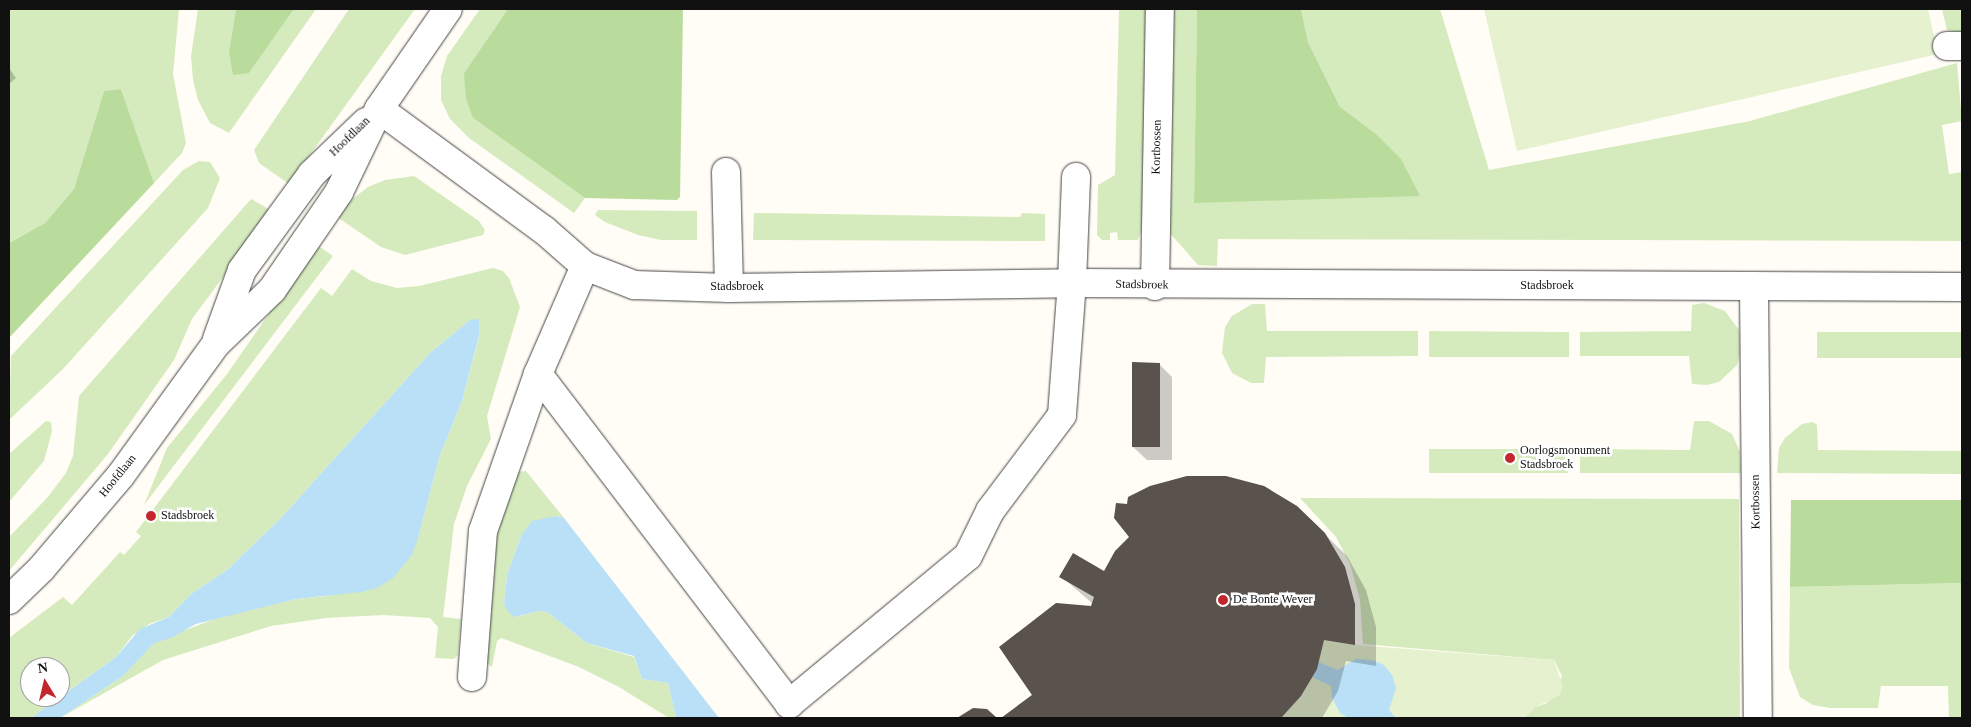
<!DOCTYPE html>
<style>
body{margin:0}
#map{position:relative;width:1971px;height:727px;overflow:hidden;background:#fffdf5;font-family:Georgia,serif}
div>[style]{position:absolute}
.green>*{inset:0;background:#d5ebbd}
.forest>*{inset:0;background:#b9dc9c}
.pitch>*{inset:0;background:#e6f2cf}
.water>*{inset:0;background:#b9e0f7}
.shadow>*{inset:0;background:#0003}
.building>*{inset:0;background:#5a524d}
.roads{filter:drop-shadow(0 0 1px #444) drop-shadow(0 0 1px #444)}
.minor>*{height:28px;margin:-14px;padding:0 14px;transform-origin:14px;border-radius:14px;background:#fff}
.dots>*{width:14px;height:14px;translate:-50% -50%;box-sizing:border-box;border:2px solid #fff;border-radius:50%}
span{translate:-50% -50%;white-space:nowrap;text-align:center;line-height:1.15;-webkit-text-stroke:5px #fff;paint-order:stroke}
.street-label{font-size:12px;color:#111}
.poi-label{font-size:12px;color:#111}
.left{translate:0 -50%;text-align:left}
.frame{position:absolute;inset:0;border:10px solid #111;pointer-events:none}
.north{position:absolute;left:20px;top:657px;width:50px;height:50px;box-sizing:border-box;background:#fff;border:1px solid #a0a0a0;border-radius:50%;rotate:351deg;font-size:14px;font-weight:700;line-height:20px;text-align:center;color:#111}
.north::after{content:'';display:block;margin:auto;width:18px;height:22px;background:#c4262e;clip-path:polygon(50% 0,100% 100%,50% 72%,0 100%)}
</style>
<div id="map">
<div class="green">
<div style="clip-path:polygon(9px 9px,179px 9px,173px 74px,186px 143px,182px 153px,154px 183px,121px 89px,104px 91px,74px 189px,45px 223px,9px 243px)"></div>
<div style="clip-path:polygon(198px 9px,236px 9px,229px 52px,249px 73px,294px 9px,316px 9px,229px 133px,210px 123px,198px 100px,193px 80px,191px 56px)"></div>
<div style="clip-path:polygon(349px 9px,415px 9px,289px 184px,259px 163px,254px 150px)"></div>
<div style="clip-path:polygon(480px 9px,508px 9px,464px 73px,473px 118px,585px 198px,574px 213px,469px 138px,450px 119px,441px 100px,441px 76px,447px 56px)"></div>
<div style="clip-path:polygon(1119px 9px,1147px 9px,1143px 227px,1138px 240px,1118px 240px,1117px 232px,1110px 233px,1110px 240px,1102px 240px,1097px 235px,1098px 185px,1115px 175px)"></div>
<div style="clip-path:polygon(1172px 9px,1197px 9px,1194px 203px,1357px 121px,1340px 107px,1308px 42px,1301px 9px,1440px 9px,1489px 170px,1750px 121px,1957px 63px,1962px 121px,1942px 125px,1949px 174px,1962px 172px,1962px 241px,1218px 239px,1217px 266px,1198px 265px,1169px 232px)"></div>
<div style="clip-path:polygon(1942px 9px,1962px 9px,1962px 33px,1947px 30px)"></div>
<div style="clip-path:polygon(199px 161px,210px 162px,220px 178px,208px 208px,63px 369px,9px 420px,11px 356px,183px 170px)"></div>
<div style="clip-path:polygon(414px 176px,479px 221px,485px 230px,483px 235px,405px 255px,381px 247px,337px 217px,346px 204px,368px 187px,385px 180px)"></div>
<div style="clip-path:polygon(251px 199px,272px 211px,192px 319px,174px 360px,108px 454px,9px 571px,9px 537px,47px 498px,66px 473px,73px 456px,79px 396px)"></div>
<div style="clip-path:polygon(598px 210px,697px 211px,697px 240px,661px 240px,638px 235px,605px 222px,595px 215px)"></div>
<div style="clip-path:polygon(754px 213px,1020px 217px,1022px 213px,1045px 214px,1045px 241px,753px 240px)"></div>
<div style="clip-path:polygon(317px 245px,333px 256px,144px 505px,167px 448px,227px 374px)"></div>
<div style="clip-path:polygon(493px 268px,503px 271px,509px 278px,520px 307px,487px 416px,491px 439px,467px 486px,454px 524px,443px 617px,461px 619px,458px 655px,454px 659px,435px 658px,438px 627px,430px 618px,383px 615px,326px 618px,271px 626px,163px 660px,60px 718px,123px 676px,154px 642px,220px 617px,296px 599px,327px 596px,418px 538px,440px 455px,462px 401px,479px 337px,470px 320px,431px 352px,279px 520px,227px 570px,191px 594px,169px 617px,149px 624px,132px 636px,116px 657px,60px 697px,60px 667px,30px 667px,30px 697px,60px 697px,31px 718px,9px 718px,9px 638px,63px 597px,72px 605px,120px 552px,124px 555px,141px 536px,136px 532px,321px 288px,332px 296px,352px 269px,371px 281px,397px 288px,419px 286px)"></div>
<div style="clip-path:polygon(1704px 303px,1725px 311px,1739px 330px,1740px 355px,1737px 365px,1719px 382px,1707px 385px,1692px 384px,1689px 356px,1580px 356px,1580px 332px,1691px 331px,1692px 305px)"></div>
<div style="clip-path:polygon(1252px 304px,1265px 304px,1267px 331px,1418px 331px,1418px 356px,1266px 357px,1264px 383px,1251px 383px,1232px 373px,1222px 353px,1225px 327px,1232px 316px)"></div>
<div style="clip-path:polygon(1429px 331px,1569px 332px,1569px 357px,1429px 357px)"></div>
<div style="clip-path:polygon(1817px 332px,1962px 332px,1962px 358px,1817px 358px)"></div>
<div style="clip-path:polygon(46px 421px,51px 422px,52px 431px,44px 461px,9px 502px,9px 454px)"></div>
<div style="clip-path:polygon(1694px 421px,1709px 421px,1732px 434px,1740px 452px,1741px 473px,1580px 473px,1580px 449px,1690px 450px)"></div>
<div style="clip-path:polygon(1813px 422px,1817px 425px,1818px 450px,1962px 451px,1962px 474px,1777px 473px,1779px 448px,1785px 438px,1802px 424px)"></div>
<div style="clip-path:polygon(1429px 449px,1568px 449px,1568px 473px,1429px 473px)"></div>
<div style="clip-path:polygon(526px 471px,564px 518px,556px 516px,521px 536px,507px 575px,504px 604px,509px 612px,516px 617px,539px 611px,547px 612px,587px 643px,634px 657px,642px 679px,668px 683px,676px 718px,669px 718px,619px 687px,579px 667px,501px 638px,497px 641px,492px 667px,486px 663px,497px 535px,518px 472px)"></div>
<div style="clip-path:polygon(1300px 498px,1739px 499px,1740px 718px,1524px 718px,1535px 707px,1547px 703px,1562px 676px,1554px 660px,1363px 644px,1360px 600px,1350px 564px,1336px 537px)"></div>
<div style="clip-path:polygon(1962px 583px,1962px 718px,1949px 718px,1948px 686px,1881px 686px,1878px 708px,1830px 708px,1813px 705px,1800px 697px,1789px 668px,1790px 587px)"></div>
</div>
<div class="forest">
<div style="clip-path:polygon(236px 9px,294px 9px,249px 73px,233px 75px,229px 52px)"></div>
<div style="clip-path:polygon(508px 9px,683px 9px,680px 197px,677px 200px,585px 198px,473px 118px,466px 99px,464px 73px)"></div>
<div style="clip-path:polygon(1197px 9px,1301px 9px,1308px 42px,1340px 107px,1377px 135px,1401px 159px,1420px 196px,1194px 203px)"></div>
<div style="clip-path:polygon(121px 89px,154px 183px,9px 338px,9px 243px,45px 223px,74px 189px,104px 91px)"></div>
<div style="clip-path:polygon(1791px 500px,1962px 500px,1962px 583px,1790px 587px)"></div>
</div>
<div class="pitch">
<div style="clip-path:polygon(1484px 9px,1928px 9px,1938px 54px,1517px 151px)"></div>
<div style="clip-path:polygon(1187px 476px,1264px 486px,1297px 506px,1325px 533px,1345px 567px,1355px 645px,1554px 660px,1563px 687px,1559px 696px,1535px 707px,1524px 718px,1001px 718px,1032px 695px,999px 647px,1056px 603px,1091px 606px,1104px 571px,1115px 551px,1129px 537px,1114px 518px,1116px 503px,1127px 504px,1128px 497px,1150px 486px)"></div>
</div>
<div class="water">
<div style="clip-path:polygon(479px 319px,479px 336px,462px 401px,440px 455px,418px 538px,412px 555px,393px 578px,377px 588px,361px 592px,296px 599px,196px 624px,171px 638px,154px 643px,123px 676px,60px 718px,31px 718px,116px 657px,140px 629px,169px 617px,191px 594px,227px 570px,279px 520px,431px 352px,470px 320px)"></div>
<div style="clip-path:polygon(556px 516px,564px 518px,719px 718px,676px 718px,668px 683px,642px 679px,634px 656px,587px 643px,547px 612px,539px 611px,515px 617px,509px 613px,504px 604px,507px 575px,521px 536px,532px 521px)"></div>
<div style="clip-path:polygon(1356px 659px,1372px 660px,1384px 665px,1392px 675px,1396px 688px,1389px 710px,1396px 718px,1348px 718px,1340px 713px,1332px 698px,1331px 686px,1312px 677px,1318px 662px,1338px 670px)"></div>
</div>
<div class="shadow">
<div style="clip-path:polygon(9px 68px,16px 78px,9px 84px)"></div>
<div style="clip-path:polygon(1159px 364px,1172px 377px,1172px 460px,1147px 460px,1133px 447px)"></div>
<div style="clip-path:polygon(1297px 507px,1347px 556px,1366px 590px,1376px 627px,1376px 666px,1346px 661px,1338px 691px,1322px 718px,1003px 718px,1034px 695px,1092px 608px,1093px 604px,1061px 576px,1104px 573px)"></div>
</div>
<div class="building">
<div style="clip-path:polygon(1132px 362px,1160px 363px,1160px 447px,1132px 447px)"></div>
<div style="clip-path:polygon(1187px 476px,1226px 476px,1264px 486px,1297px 506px,1325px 533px,1345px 567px,1355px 604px,1355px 645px,1324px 640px,1317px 669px,1301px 696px,1281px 718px,1001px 718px,1032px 695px,999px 647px,1056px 603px,1091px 606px,1094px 597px,1059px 577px,1073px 553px,1104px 571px,1115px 551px,1129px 537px,1114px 518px,1116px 503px,1127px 504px,1128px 497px,1150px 486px)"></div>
<div style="clip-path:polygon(973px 708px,987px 709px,997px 718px,957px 718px)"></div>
</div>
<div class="roads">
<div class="minor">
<div style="left:1947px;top:46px;width:15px"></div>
<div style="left:379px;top:109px;width:205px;rotate:36.3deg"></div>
<div style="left:544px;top:230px;width:55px;rotate:41.3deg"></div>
<div style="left:585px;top:266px;width:53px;rotate:21.2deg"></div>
<div style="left:634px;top:285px;width:95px;rotate:1.8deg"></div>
<div style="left:729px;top:288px;width:343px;rotate:-0.8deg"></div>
<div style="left:1072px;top:283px;width:890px;rotate:0.26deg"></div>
<div style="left:726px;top:172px;width:116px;rotate:88.5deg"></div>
<div style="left:1155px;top:286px;width:277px;rotate:-89deg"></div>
<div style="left:1754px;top:286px;width:432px;rotate:89.5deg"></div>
<div style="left:217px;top:339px;width:73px;rotate:-70.1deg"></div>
<div style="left:242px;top:270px;width:119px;rotate:-53.9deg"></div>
<div style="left:312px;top:174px;width:75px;rotate:-43.9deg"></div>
<div style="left:538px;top:374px;width:415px;rotate:52.7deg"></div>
<div style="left:789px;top:704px;width:232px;rotate:-39.6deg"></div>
<div style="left:968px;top:556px;width:50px;rotate:-63.9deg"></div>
<div style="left:990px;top:511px;width:120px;rotate:-53.1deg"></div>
<div style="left:1062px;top:415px;width:132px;rotate:-85.7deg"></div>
<div style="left:1072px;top:283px;width:106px;rotate:-87.8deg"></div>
<div style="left:9px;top:600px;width:45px;rotate:-44.1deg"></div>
<div style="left:41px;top:569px;width:123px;rotate:-49.6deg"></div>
<div style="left:121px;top:475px;width:162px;rotate:-54.1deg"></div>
<div style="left:216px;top:344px;width:78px;rotate:-44deg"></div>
<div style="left:272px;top:290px;width:119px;rotate:-55.6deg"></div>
<div style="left:339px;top:192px;width:92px;rotate:-64.3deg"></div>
<div style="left:379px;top:109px;width:121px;rotate:-55.4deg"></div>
<div style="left:472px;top:677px;width:146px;rotate:-85.7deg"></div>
<div style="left:483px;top:531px;width:166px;rotate:-70.7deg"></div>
<div style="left:538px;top:374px;width:118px;rotate:-66.5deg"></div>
</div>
</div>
<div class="dots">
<div style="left:1510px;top:458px;background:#c4262e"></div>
<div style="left:151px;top:516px;background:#c4262e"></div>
<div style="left:1223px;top:600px;background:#c4262e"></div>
</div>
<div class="street-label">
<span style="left:350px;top:137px;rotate:-44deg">Hoofdlaan</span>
<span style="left:1157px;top:147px;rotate:-89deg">Kortbossen</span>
<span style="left:1142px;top:285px;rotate:1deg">Stadsbroek</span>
<span style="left:1547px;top:286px">Stadsbroek</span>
<span style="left:737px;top:287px">Stadsbroek</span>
<span style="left:118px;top:476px;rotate:-51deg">Hoofdlaan</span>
<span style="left:1756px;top:502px;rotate:-91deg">Kortbossen</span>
</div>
<div class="poi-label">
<span class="left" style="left:1520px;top:458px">Oorlogsmonument<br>Stadsbroek</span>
<span class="left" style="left:161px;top:516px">Stadsbroek</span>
<span class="left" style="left:1233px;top:600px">De Bonte Wever</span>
</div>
<div class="frame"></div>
<div class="north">N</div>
</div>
